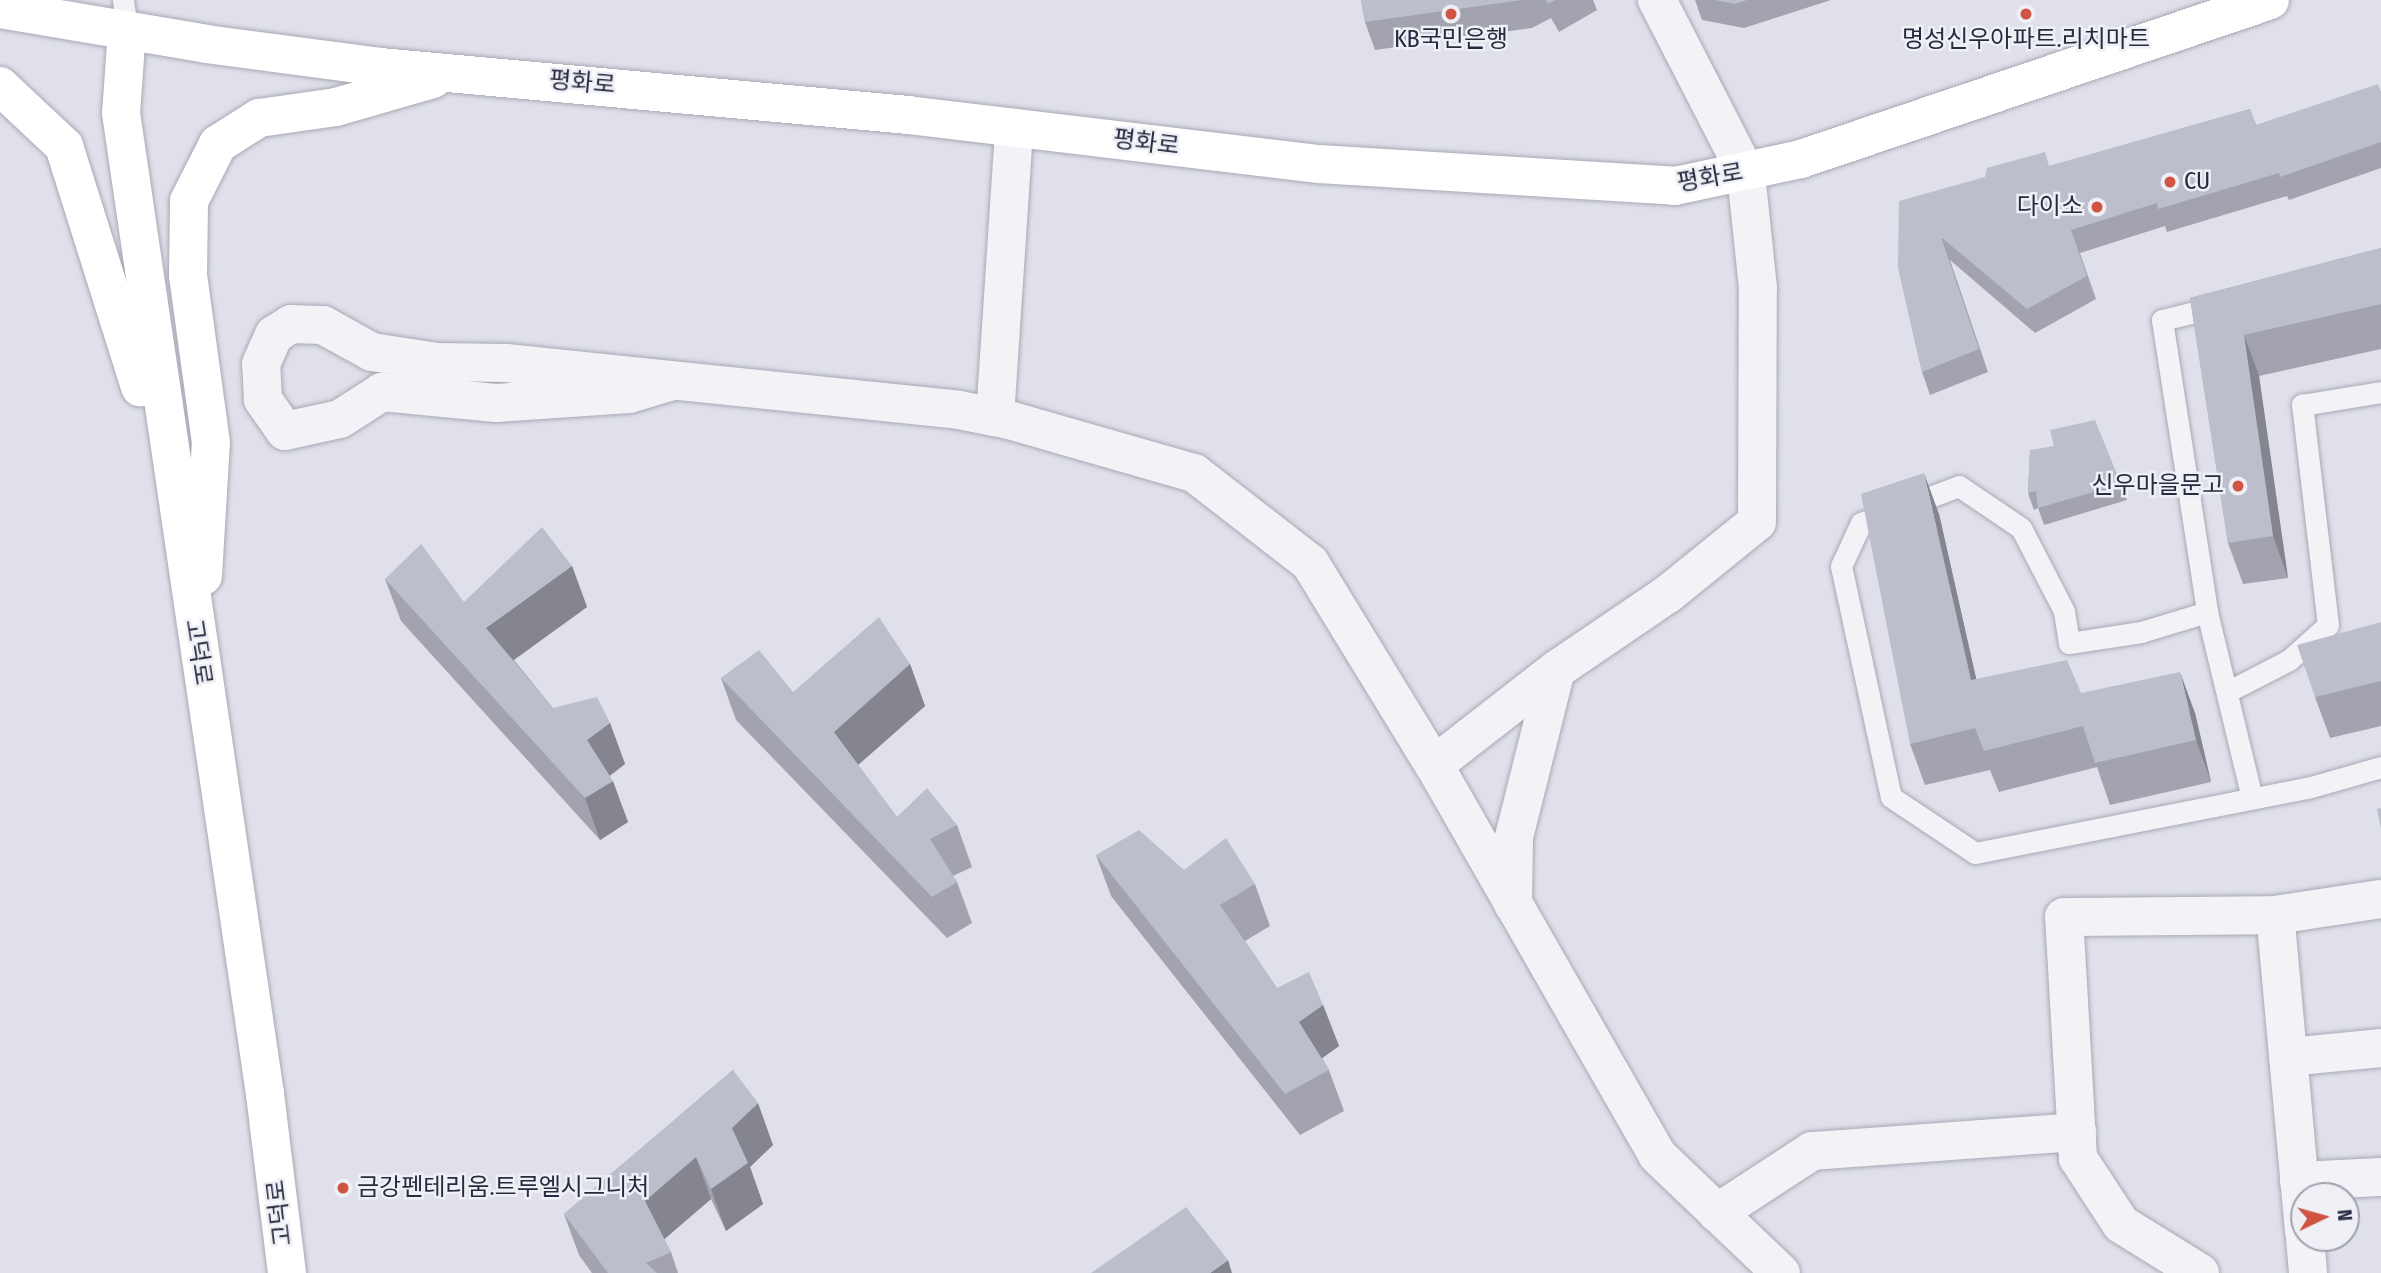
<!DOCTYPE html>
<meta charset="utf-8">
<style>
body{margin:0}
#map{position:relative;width:2381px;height:1273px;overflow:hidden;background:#dfe0e9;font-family:"Fira Sans Condensed","Noto Sans KR",sans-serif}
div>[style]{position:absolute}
.roads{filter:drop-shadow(0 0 2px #a8a9b6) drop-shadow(0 0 2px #a8a9b6)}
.lane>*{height:21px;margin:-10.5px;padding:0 10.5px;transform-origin:10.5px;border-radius:10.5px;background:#f2f2f7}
.street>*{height:38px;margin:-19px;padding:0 19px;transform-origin:19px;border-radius:19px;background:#f2f2f7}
.secondary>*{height:38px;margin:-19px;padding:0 19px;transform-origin:19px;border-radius:19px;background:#fff}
.wall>*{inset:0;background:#a2a3af}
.shaded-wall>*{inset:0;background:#84858f}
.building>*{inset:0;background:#bcbecc}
.dots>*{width:19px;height:19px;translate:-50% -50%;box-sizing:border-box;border:4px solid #eff0f6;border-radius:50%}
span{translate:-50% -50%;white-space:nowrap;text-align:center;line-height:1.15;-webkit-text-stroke:5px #eff0f6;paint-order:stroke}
.poi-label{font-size:24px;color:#282a40}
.left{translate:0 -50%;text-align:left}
.right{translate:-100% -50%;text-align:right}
.street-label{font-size:24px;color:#282a40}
.north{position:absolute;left:2290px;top:1182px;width:70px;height:70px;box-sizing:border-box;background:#eff0f6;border:2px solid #9fa1ad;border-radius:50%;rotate:85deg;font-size:19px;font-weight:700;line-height:28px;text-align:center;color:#282a40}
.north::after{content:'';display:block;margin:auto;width:24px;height:32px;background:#d05442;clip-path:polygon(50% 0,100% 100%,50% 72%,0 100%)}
</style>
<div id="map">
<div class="roads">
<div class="lane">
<div style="left:123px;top:0;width:30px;rotate:82deg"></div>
<div style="left:2219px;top:306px;width:59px;rotate:166.2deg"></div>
<div style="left:2162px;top:320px;width:295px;rotate:81.2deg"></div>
<div style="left:2207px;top:612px;width:191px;rotate:76.4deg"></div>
<div style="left:2207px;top:612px;width:69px;rotate:163.1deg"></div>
<div style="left:2141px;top:632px;width:73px;rotate:171.3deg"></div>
<div style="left:2069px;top:643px;width:32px;rotate:-99deg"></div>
<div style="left:2064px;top:611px;width:93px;rotate:-117.4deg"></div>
<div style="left:2021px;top:528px;width:75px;rotate:-145.9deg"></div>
<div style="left:1959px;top:486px;width:105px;rotate:159.3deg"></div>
<div style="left:1861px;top:523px;width:47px;rotate:114.9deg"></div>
<div style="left:1841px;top:566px;width:236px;rotate:77.8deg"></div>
<div style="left:1891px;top:797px;width:101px;rotate:33.7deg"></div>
<div style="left:1975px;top:853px;width:342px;rotate:-11.1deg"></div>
<div style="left:2311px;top:787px;width:73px;rotate:-15.9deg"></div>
<div style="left:2227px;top:692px;width:70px;rotate:-27.3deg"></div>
<div style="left:2289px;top:660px;width:52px;rotate:-41.9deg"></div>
<div style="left:2328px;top:625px;width:222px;rotate:-96.7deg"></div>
<div style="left:2302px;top:405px;width:80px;rotate:-9.3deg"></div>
</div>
<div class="street">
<div style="left:669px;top:382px;width:42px;rotate:163.3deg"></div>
<div style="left:629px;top:394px;width:133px;rotate:176.1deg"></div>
<div style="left:496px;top:403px;width:115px;rotate:-174.5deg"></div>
<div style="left:382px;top:392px;width:50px;rotate:147.3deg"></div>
<div style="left:340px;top:419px;width:56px;rotate:167.7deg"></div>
<div style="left:285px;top:431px;width:39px;rotate:-125deg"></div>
<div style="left:263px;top:399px;width:35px;rotate:-93deg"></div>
<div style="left:261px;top:364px;width:32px;rotate:-66deg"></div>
<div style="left:274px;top:335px;width:20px;rotate:-33deg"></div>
<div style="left:291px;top:324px;width:32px;rotate:2deg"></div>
<div style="left:323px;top:325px;width:56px;rotate:28.9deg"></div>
<div style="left:372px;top:352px;width:66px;rotate:8.7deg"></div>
<div style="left:437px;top:362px;width:69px;rotate:0.8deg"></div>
<div style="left:506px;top:363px;width:455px;rotate:5.9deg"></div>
<div style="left:959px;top:410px;width:51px;rotate:11.3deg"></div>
<div style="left:1009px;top:420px;width:192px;rotate:16deg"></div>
<div style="left:1194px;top:473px;width:147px;rotate:37.8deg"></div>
<div style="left:1310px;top:563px;width:237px;rotate:58.5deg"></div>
<div style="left:1434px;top:765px;width:449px;rotate:60.2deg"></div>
<div style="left:1657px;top:1155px;width:171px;rotate:43.6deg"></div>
<div style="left:995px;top:417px;width:290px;rotate:-86.2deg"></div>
<div style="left:1434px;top:765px;width:155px;rotate:-37.9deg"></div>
<div style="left:1513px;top:904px;width:67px;rotate:-89.1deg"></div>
<div style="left:1514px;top:837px;width:172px;rotate:-75.9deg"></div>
<div style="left:1556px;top:670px;width:135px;rotate:-34.2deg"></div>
<div style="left:1668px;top:594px;width:114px;rotate:-39deg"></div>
<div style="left:1757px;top:522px;width:234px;rotate:-89.8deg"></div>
<div style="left:1758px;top:288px;width:116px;rotate:-96deg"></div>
<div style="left:1746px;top:173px;width:195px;rotate:-117.2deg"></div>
<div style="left:2288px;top:1057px;width:93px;rotate:-5.5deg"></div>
<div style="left:2299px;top:1181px;width:82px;rotate:-2.8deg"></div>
<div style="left:1717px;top:1213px;width:113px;rotate:-33.1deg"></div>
<div style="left:1812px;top:1151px;width:266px;rotate:-4.1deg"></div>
<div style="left:2304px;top:1231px;width:317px;rotate:-95.2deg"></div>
<div style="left:2275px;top:915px;width:107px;rotate:-8.6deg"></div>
<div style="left:2305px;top:1238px;width:35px;rotate:85deg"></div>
<div style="left:2200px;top:1273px;width:93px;rotate:-148.2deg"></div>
<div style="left:2121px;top:1224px;width:79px;rotate:-123.1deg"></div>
<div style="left:2078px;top:1158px;width:241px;rotate:-93.3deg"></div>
<div style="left:2064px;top:917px;width:211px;rotate:-0.5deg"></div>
</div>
<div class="secondary">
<div style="left:0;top:9px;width:209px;rotate:9.6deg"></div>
<div style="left:206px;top:44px;width:177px;rotate:7.5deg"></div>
<div style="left:381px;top:67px;width:529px;rotate:5.2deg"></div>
<div style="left:908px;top:115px;width:414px;rotate:6.8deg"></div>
<div style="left:1319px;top:164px;width:357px;rotate:3.5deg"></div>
<div style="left:1675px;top:186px;width:129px;rotate:-12.1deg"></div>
<div style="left:1801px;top:159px;width:495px;rotate:-18.7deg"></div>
<div style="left:127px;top:30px;width:83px;rotate:94.1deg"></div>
<div style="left:121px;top:113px;width:992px;rotate:81.65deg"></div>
<div style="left:265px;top:1094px;width:180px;rotate:83deg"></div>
<div style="left:0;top:86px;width:88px;rotate:43.2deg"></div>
<div style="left:64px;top:146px;width:253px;rotate:72.5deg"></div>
<div style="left:203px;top:576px;width:133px;rotate:-86.6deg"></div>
<div style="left:211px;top:443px;width:169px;rotate:-97.8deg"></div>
<div style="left:188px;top:276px;width:75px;rotate:-89.2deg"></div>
<div style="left:189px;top:201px;width:64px;rotate:-63deg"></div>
<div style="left:218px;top:144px;width:49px;rotate:-32.4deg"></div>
<div style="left:259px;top:118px;width:78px;rotate:-8.1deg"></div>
<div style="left:336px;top:107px;width:101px;rotate:-16.1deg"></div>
</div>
</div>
<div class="wall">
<div style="clip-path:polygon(1361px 0,1593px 0,1597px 10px,1559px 32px,1551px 18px,1532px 28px,1375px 50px,1365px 22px)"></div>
<div style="clip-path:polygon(1695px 0,1831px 0,1744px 28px,1702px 20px)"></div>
<div style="clip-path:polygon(2381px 91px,2381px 168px,2289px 200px,2287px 196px,2167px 232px,2165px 226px,2080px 253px,2096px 299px,2035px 333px,1950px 260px,1988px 372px,1930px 395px,1922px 372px,1898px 267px,2050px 166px,2250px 109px,2256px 125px)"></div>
<div style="clip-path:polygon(2381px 248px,2381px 349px,2259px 376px,2288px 578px,2243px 584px,2228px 543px,2190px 298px)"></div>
<div style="clip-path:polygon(2030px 450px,2121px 484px,2127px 500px,2044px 525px,2038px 508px,2034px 510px,2028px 493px)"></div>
<div style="clip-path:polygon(1939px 514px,1976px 679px,2081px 693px,2195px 713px,2211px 782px,2110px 805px,2097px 767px,1999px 792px,1990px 770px,1925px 785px,1910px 744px)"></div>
<div style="clip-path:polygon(572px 566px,587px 607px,514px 660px,553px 708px,610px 723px,625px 764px,610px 776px,628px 822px,600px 840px,401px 621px,385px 579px,464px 602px)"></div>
<div style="clip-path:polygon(2381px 622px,2381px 726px,2330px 738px,2315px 697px)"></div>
<div style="clip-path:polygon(910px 664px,925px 706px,858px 765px,897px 817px,957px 825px,972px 867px,953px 876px,957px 882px,972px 923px,947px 938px,736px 720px,721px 678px,793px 692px)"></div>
<div style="clip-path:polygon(1096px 855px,1184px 870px,1255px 884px,1270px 926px,1245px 941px,1277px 988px,1323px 1005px,1339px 1046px,1322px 1058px,1329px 1070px,1344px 1111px,1300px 1135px,1111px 896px)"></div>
<div style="clip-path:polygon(733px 1070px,773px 1145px,750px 1167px,763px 1204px,726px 1231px,711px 1199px,664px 1239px,671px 1252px,678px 1273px,592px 1273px,579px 1255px,564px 1214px)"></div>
</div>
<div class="shaded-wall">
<div style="clip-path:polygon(2244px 335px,2259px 376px,2288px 578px,2273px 536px)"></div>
<div style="clip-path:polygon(1924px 473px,1939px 514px,1986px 722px,1971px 680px)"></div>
<div style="clip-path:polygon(572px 566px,587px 607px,501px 669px,486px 628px)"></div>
<div style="clip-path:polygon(910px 664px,925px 706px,849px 773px,834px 732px)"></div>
<div style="clip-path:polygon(2180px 672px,2195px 713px,2211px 782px,2196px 740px)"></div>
<div style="clip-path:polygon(610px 723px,625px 764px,602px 781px,587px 740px)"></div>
<div style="clip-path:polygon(613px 781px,628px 822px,600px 840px,585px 798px)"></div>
<div style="clip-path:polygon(1323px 1005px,1339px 1046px,1314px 1064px,1299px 1022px)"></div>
<div style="clip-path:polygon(758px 1103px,773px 1145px,750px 1167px,763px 1204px,726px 1231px,711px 1189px,732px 1128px)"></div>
<div style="clip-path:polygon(696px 1157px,711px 1199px,660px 1243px,645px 1201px)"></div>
<div style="clip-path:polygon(1228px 1260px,1232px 1273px,1210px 1273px)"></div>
</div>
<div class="building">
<div style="clip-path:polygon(1361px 0,1522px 0,1365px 22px)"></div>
<div style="clip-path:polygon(1546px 0,1555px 0,1548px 4px)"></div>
<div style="clip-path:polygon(1715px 0,1747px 0,1735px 4px)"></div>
<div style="clip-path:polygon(2378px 84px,2381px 93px,2381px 142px,2280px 177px,2279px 173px,2158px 209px,2157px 203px,2071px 230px,2087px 276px,2027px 309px,1941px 237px,1979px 349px,1922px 372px,1898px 267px,1899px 201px,1985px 177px,1987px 168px,2045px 152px,2049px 166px,2250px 109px,2256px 125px)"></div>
<div style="clip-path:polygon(2381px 248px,2381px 304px,2244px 335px,2273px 536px,2228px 543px,2190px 298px)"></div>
<div style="clip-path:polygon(2095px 420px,2121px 484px,2038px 508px,2036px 491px,2028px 493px,2030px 450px,2054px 446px,2050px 430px)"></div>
<div style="clip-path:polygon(1924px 473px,1971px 680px,2067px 660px,2081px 693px,2180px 672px,2196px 740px,2095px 763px,2083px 726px,1984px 751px,1975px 728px,1910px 744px,1861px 494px)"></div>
<div style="clip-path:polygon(542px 527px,572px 566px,486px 628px,553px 708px,597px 697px,610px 723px,587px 740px,613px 781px,585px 798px,385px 579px,421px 544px,464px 602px)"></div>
<div style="clip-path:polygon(879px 617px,910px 664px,834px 732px,897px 817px,927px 788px,957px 825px,930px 839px,957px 882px,932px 897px,721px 678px,759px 650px,793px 692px)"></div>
<div style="clip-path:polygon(2381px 622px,2381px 681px,2315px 697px,2297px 645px)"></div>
<div style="clip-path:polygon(2381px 808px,2381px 829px,2377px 809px)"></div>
<div style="clip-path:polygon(1139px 830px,1184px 870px,1226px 838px,1255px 884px,1220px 905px,1277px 988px,1309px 972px,1323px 1005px,1299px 1022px,1329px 1070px,1285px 1094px,1096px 855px)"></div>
<div style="clip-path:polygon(733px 1070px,758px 1103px,732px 1128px,748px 1163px,711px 1189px,696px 1157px,645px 1201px,671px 1252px,646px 1263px,657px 1273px,608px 1273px,564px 1214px)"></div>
<div style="clip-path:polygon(1186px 1207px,1228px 1260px,1210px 1273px,1091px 1273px)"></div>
</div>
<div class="dots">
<div style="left:1451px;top:14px;background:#d05442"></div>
<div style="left:2026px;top:14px;background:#d05442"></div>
<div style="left:2170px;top:182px;background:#d05442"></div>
<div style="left:2097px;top:207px;background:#d05442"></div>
<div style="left:2238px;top:486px;background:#d05442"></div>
<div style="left:343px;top:1188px;background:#d05442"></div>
</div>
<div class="poi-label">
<span style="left:1451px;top:40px">KB국민은행</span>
<span style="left:2026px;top:40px">명성신우아파트.리치마트</span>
<span class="left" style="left:2184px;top:182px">CU</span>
<span class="right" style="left:2083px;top:207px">다이소</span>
<span class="right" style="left:2224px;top:486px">신우마을문고</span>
<span class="left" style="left:357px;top:1188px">금강펜테리움.트루엘시그니처</span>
</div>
<div class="street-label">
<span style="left:582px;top:83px;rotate:5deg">평화로</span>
<span style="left:1146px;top:143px;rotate:7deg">평화로</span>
<span style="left:1710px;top:178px;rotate:-10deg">평화로</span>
<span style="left:198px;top:652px;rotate:81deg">고덕로</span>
<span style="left:280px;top:1213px;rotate:-97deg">고덕로</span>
</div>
<div class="north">N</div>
</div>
